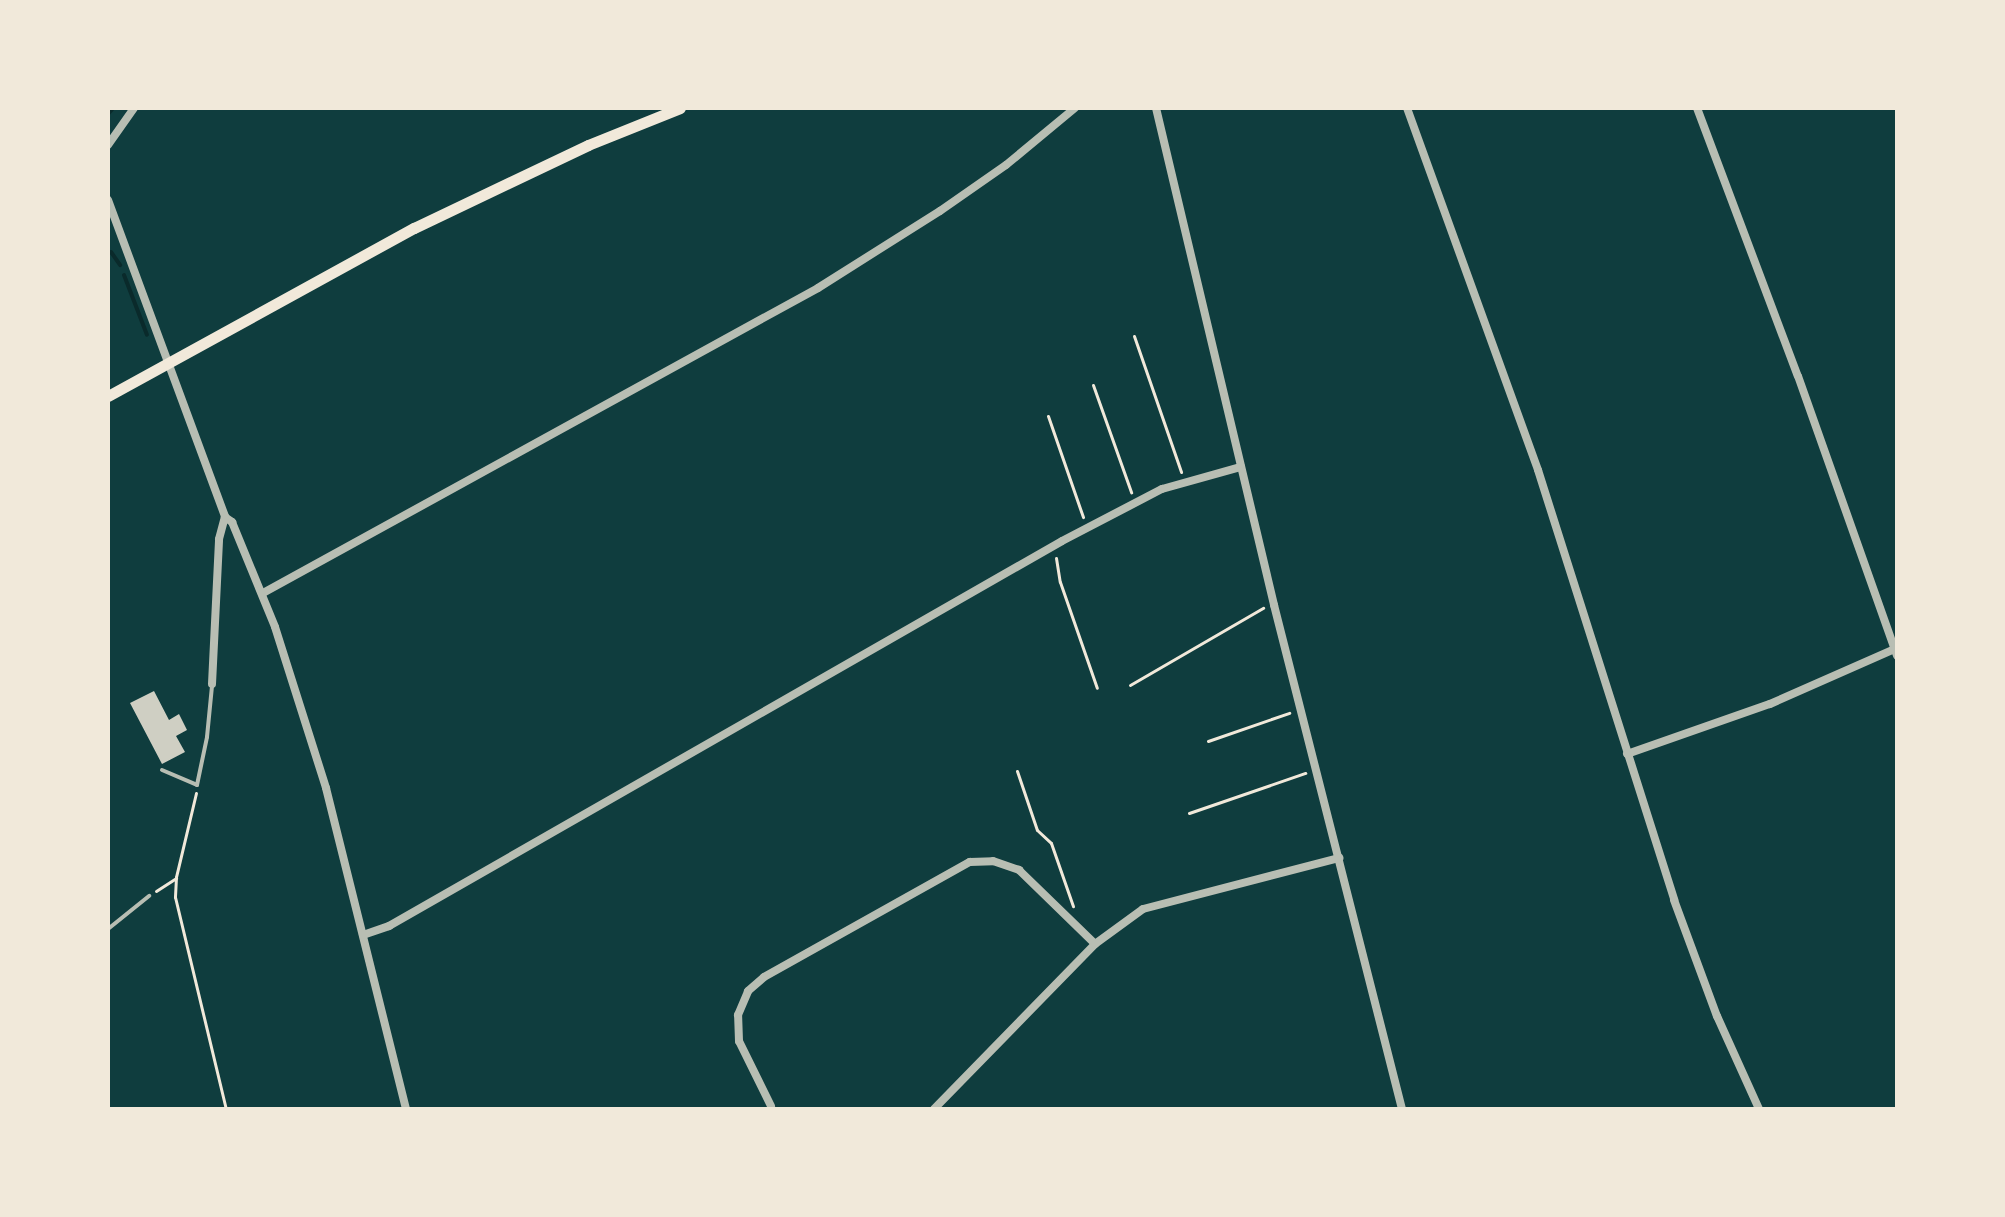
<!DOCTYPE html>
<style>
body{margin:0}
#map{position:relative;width:2005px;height:1217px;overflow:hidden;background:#0f3d3e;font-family:Cabin,sans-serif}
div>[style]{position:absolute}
.stream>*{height:4px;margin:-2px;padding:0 2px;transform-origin:2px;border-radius:2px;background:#0a2a2b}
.building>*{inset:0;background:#cfcfc3}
.path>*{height:3px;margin:-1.5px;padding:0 1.5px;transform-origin:1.5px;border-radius:1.5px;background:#f1e9da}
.service>*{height:4px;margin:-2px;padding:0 2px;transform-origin:2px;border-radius:2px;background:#b8beb3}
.minor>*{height:8px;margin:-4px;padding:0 4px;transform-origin:4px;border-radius:4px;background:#b8beb3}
.secondary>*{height:11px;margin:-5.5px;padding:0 5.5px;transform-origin:5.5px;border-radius:5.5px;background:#f1e9da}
span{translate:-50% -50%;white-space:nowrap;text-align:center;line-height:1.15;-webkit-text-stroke:8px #f1e9da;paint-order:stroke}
.frame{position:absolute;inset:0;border:110px solid #f1e9da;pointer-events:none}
</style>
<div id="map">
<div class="stream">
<div style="left:108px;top:114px;width:8px;rotate:-50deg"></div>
<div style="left:111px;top:252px;width:16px;rotate:55deg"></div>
<div style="left:124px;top:275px;width:64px;rotate:69deg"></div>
</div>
<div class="building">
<div style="clip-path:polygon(154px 691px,169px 720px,179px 714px,187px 730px,176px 736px,185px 752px,162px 764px,130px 703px)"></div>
</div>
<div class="path">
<div style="left:1134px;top:336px;width:144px;rotate:70.9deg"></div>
<div style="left:1093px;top:385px;width:114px;rotate:70.4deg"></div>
<div style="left:1048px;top:416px;width:107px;rotate:70.9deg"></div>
<div style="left:1056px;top:558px;width:24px;rotate:81deg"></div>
<div style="left:1060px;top:582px;width:112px;rotate:70.8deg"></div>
<div style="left:1130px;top:685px;width:154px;rotate:-30.1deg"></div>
<div style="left:1208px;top:741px;width:86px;rotate:-19.1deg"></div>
<div style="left:1017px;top:771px;width:62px;rotate:71.3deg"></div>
<div style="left:1037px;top:830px;width:19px;rotate:43deg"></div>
<div style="left:1051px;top:843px;width:67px;rotate:70.8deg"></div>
<div style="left:196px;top:793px;width:86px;rotate:103.4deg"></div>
<div style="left:176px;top:877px;width:20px;rotate:93deg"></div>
<div style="left:175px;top:897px;width:218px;rotate:76.5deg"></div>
<div style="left:1189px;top:813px;width:123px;rotate:-19deg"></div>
<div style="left:156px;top:891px;width:24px;rotate:-33deg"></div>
</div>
<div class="service">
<div style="left:162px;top:770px;width:38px;rotate:23deg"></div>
<div style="left:197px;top:785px;width:49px;rotate:-78.2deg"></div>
<div style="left:207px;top:737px;width:51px;rotate:-84.4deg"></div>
<div style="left:108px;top:929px;width:53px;rotate:-38.8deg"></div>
</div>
<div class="minor">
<div style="left:1156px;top:108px;width:511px;rotate:76.64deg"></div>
<div style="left:1274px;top:605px;width:520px;rotate:75.75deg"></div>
<div style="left:1407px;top:108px;width:385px;rotate:70.1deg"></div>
<div style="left:1538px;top:470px;width:451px;rotate:72.4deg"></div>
<div style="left:1674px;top:900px;width:124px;rotate:69.7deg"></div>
<div style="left:1717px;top:1016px;width:102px;rotate:65.7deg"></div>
<div style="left:1697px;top:108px;width:286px;rotate:69.4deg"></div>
<div style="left:1798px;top:376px;width:297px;rotate:70.5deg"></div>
<div style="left:108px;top:145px;width:45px;rotate:-54.9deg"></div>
<div style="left:108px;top:200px;width:338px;rotate:69.7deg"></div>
<div style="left:225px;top:517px;width:9px;rotate:36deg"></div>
<div style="left:232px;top:522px;width:113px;rotate:67.7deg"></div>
<div style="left:275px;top:627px;width:169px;rotate:72.4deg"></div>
<div style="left:326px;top:788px;width:331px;rotate:76deg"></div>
<div style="left:263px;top:593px;width:633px;rotate:-28.79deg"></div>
<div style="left:818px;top:288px;width:144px;rotate:-32.3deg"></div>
<div style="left:940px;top:211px;width:80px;rotate:-34.9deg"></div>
<div style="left:1006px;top:165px;width:89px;rotate:-39.6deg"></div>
<div style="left:212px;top:684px;width:145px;rotate:-87.2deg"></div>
<div style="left:219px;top:539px;width:23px;rotate:-75deg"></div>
<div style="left:1627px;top:754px;width:151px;rotate:-19.3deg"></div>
<div style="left:1770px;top:704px;width:139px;rotate:-23.8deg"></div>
<div style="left:363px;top:935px;width:28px;rotate:-19deg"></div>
<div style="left:389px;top:926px;width:775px;rotate:-29.77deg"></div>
<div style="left:1062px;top:541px;width:113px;rotate:-27.5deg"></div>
<div style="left:1162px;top:489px;width:82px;rotate:-15.6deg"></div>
<div style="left:771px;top:1106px;width:72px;rotate:-116.2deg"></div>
<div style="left:739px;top:1041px;width:26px;rotate:-92deg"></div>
<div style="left:738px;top:1015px;width:26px;rotate:-67deg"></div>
<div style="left:748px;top:991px;width:21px;rotate:-41deg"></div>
<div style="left:764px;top:977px;width:236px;rotate:-29.2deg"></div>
<div style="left:970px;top:862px;width:23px;rotate:-2deg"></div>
<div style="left:993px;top:861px;width:28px;rotate:19deg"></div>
<div style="left:1019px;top:870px;width:106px;rotate:44.2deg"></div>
<div style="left:934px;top:1109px;width:231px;rotate:-45.7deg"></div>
<div style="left:1095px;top:944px;width:59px;rotate:-36.1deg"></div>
<div style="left:1143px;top:909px;width:203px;rotate:-14.6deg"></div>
</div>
<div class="secondary">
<div style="left:108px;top:396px;width:349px;rotate:-28.8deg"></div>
<div style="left:414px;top:228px;width:193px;rotate:-25.5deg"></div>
<div style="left:588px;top:145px;width:99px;rotate:-21.9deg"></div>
</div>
<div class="frame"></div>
</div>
